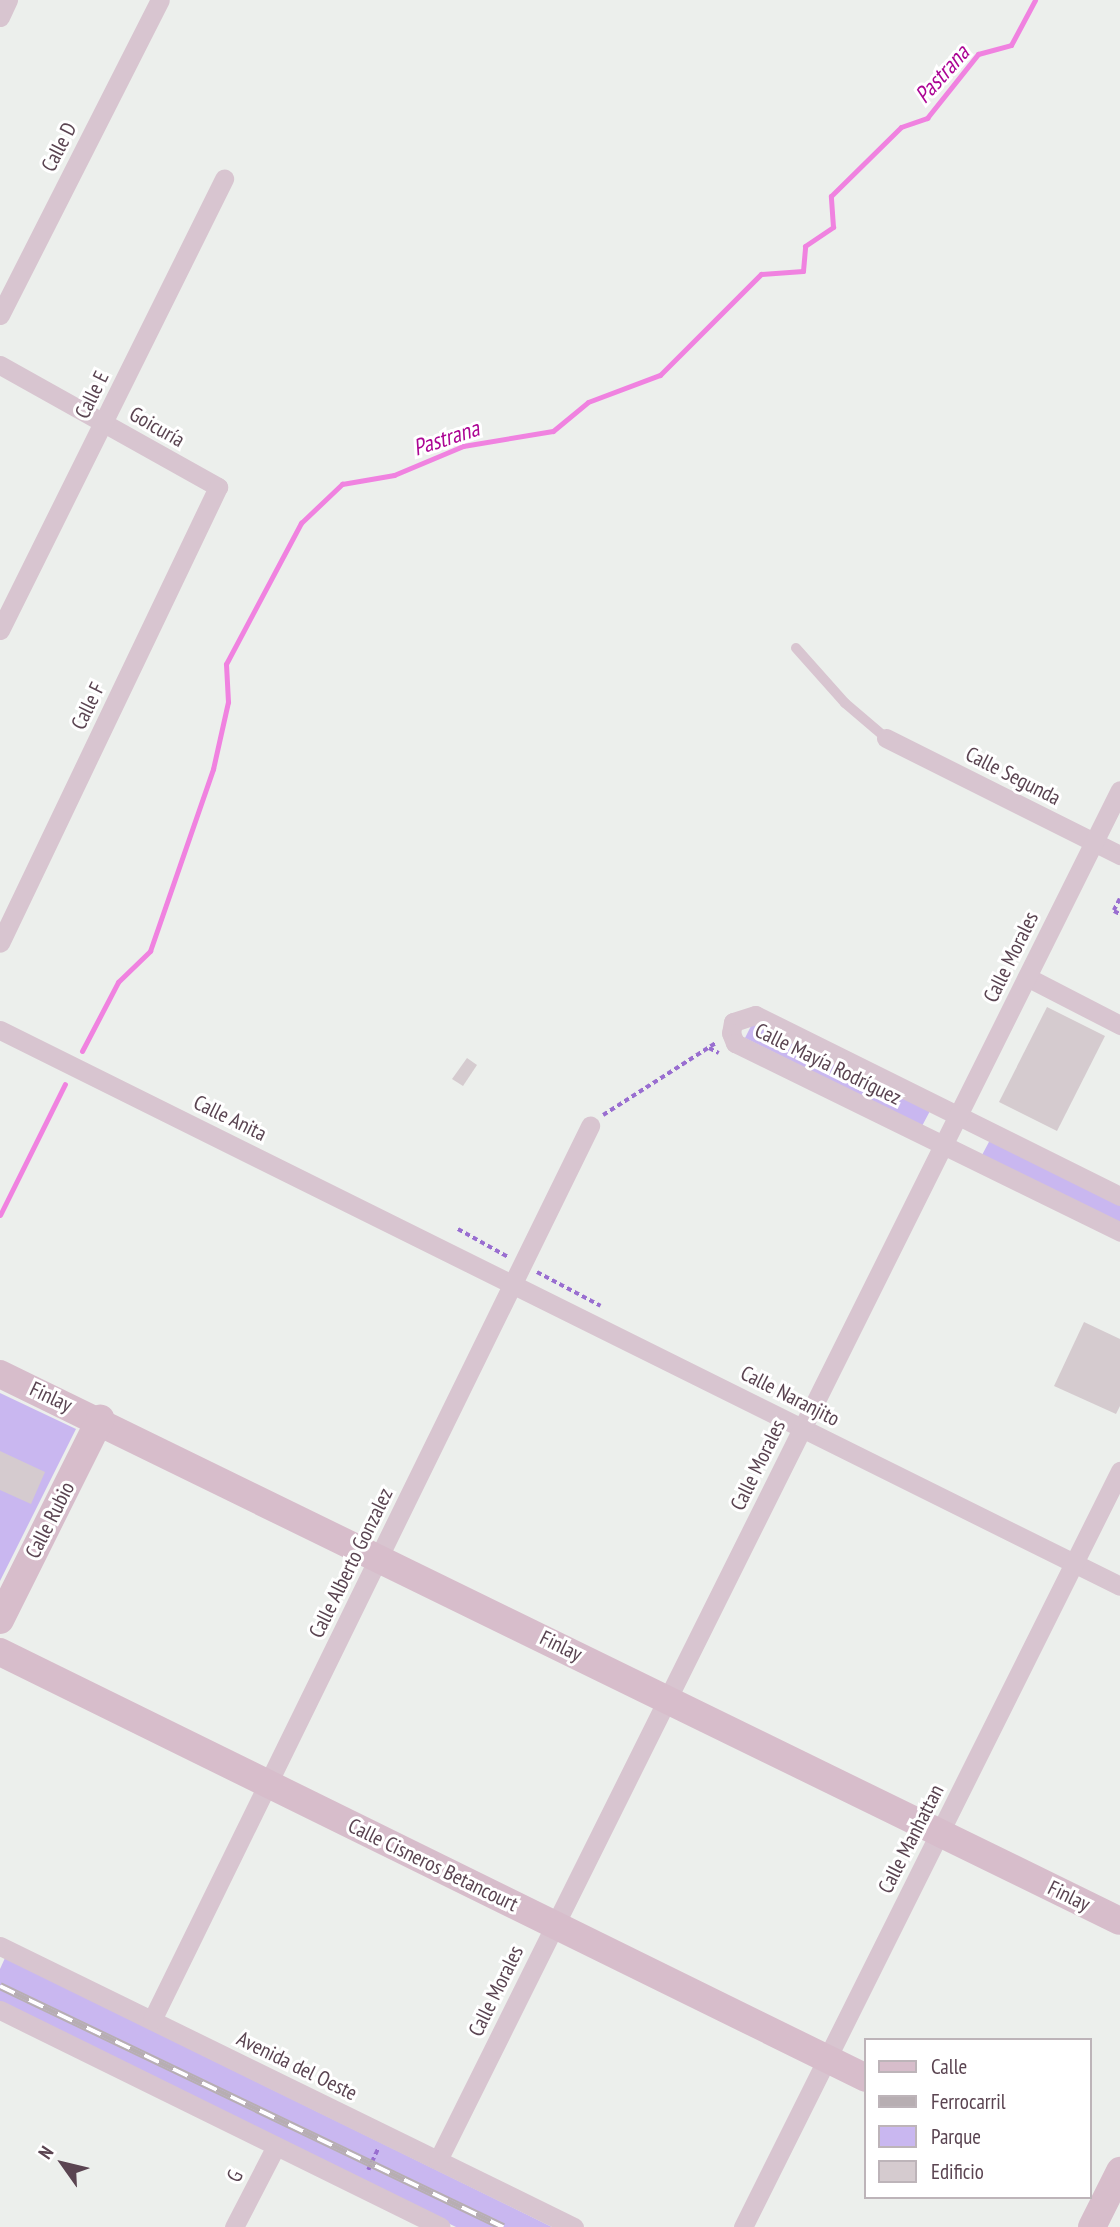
<!DOCTYPE html>
<meta charset="utf-8">
<style>
body{margin:0}
#map{position:relative;width:1120px;height:2227px;overflow:hidden;background:#ecefec;font-family:"PT Sans Narrow",sans-serif}
div>[style]{position:absolute}
.green>*{inset:0;background:#c9b7f0}
.stream>*{height:5px;margin:-2.5px;padding:0 2.5px;transform-origin:2.5px;border-radius:2.5px;background:#f082e0}
.building>*{inset:0;background:#d5cbcf}
.path>*{height:3.5px;margin-top:-1.75px;transform-origin:0;background:repeating-linear-gradient(90deg,#996ed0 0 5px,transparent 0 8.5px)}
.lane>*{height:10px;margin:-5px;padding:0 5px;transform-origin:5px;border-radius:5px;background:#d8c5d0}
.street>*{height:19px;margin:-9.5px;padding:0 9.5px;transform-origin:9.5px;border-radius:9.5px;background:#d8c5d0}
.secondary>*{height:28px;margin:-14px;padding:0 14px;transform-origin:14px;border-radius:14px;background:#d7bdcb}
.rail>*{height:8px;margin-top:-4px;transform-origin:0;background:repeating-linear-gradient(90deg,#fff 0 16px,#b7aeb2 0 32px);box-sizing:border-box;border-block:2px solid #b7aeb2}
span{translate:-50% -50%;white-space:nowrap;text-align:center;line-height:1.15;-webkit-text-stroke:6px #fff;paint-order:stroke}
.street-label{font-size:21px;color:#5a4451}
.water-label{font-size:23px;color:#ac0594;font-style:italic}
.legend{position:absolute;left:864px;top:2038px;width:228px;height:161px;box-sizing:border-box;background:#fff;border:2px solid #bdb4b9;margin:0;padding:9px 12px;list-style:none;font-size:21px;color:#5a4451}
.legend li{display:flex;align-items:center;gap:14px;height:35px}
.legend b{width:35px;border:2px solid #bdb4b9}
.north{position:absolute;left:28px;top:2129px;width:70px;height:70px;-webkit-text-stroke:5px #fff;paint-order:stroke;rotate:304deg;font-size:19px;font-weight:700;line-height:28px;text-align:center;color:#5a4451}
.north::after{content:'';display:block;margin:auto;width:24px;height:32px;background:#5a4451;clip-path:polygon(50% 0,100% 100%,50% 72%,0 100%)}
</style>
<div id="map">
<div class="green">
<div style="clip-path:polygon(753px 1022px,930px 1111px,922px 1126px,745px 1038px)"></div>
<div style="clip-path:polygon(990px 1140px,1120px 1204px,1120px 1223px,982px 1155px)"></div>
<div style="clip-path:polygon(0 1393px,76px 1429px,0 1581px)"></div>
<div style="clip-path:polygon(5px 1958px,552px 2227px,456px 2227px,0 2006px,0 1969px)"></div>
</div>
<div class="stream">
<div style="left:82px;top:1051px;width:78px;rotate:-62.4deg"></div>
<div style="left:118px;top:982px;width:45px;rotate:-44.1deg"></div>
<div style="left:150px;top:951px;width:193px;rotate:-70.9deg"></div>
<div style="left:213px;top:769px;width:69px;rotate:-77.4deg"></div>
<div style="left:228px;top:702px;width:38px;rotate:-93deg"></div>
<div style="left:226px;top:664px;width:160px;rotate:-62deg"></div>
<div style="left:301px;top:523px;width:57px;rotate:-43.6deg"></div>
<div style="left:342px;top:484px;width:53px;rotate:-9.8deg"></div>
<div style="left:394px;top:475px;width:75px;rotate:-22.8deg"></div>
<div style="left:463px;top:446px;width:91px;rotate:-9.5deg"></div>
<div style="left:553px;top:431px;width:45px;rotate:-39.6deg"></div>
<div style="left:588px;top:402px;width:77px;rotate:-20.6deg"></div>
<div style="left:660px;top:375px;width:143px;rotate:-45deg"></div>
<div style="left:761px;top:274px;width:42px;rotate:-4.1deg"></div>
<div style="left:803px;top:271px;width:25px;rotate:-85deg"></div>
<div style="left:805px;top:246px;width:34px;rotate:-34deg"></div>
<div style="left:833px;top:227px;width:31px;rotate:-94deg"></div>
<div style="left:831px;top:196px;width:98px;rotate:-44.6deg"></div>
<div style="left:901px;top:127px;width:28px;rotate:-19deg"></div>
<div style="left:927px;top:118px;width:82px;rotate:-51.4deg"></div>
<div style="left:978px;top:54px;width:34px;rotate:-15deg"></div>
<div style="left:1011px;top:45px;width:51px;rotate:-61.9deg"></div>
<div style="left:0;top:1215px;width:146px;rotate:-63.6deg"></div>
</div>
<div class="building">
<div style="clip-path:polygon(1047px 1007px,1105px 1036px,1057px 1131px,999px 1102px)"></div>
<div style="clip-path:polygon(467px 1058px,477px 1065px,463px 1086px,452px 1079px)"></div>
<div style="clip-path:polygon(1084px 1322px,1120px 1339px,1120px 1406px,1116px 1414px,1054px 1386px)"></div>
<div style="clip-path:polygon(0 1451px,45px 1472px,31px 1504px,0 1490px)"></div>
</div>
<div class="path">
<div style="left:1120px;top:899px;width:13px;rotate:117deg"></div>
<div style="left:1114px;top:911px;width:7px;rotate:27deg"></div>
<div style="left:709px;top:1048px;width:11px;rotate:27deg"></div>
<div style="left:603px;top:1115px;width:135px;rotate:-32.6deg"></div>
<div style="left:458px;top:1229px;width:57px;rotate:29.2deg"></div>
<div style="left:537px;top:1272px;width:72px;rotate:28deg"></div>
<div style="left:368px;top:2170px;width:23px;rotate:-65deg"></div>
</div>
<div class="lane">
<div style="left:796px;top:648px;width:74px;rotate:48.3deg"></div>
<div style="left:845px;top:703px;width:54px;rotate:40.5deg"></div>
</div>
<div class="street">
<div style="left:0;top:17px;width:19px;rotate:-65deg"></div>
<div style="left:0;top:315px;width:353px;rotate:-63.1deg"></div>
<div style="left:0;top:365px;width:250px;rotate:29.2deg"></div>
<div style="left:218px;top:487px;width:505px;rotate:115.55deg"></div>
<div style="left:0;top:630px;width:504px;rotate:-63.59deg"></div>
<div style="left:886px;top:738px;width:262px;rotate:26.6deg"></div>
<div style="left:1027px;top:977px;width:105px;rotate:27.3deg"></div>
<div style="left:0;top:1030px;width:1250px;rotate:26.4deg"></div>
<div style="left:1120px;top:1196px;width:407px;rotate:-153.6deg"></div>
<div style="left:755px;top:1015px;width:23px;rotate:162deg"></div>
<div style="left:733px;top:1022px;width:11px;rotate:100deg"></div>
<div style="left:731px;top:1033px;width:11px;rotate:68deg"></div>
<div style="left:735px;top:1043px;width:429px;rotate:26.1deg"></div>
<div style="left:0;top:1946px;width:639px;rotate:26.08deg"></div>
<div style="left:0;top:2010px;width:491px;rotate:26.2deg"></div>
<div style="left:152px;top:2020px;width:996px;rotate:-63.9deg"></div>
<div style="left:438px;top:2160px;width:1530px;rotate:-63.54deg"></div>
<div style="left:234px;top:2227px;width:91px;rotate:-62.6deg"></div>
<div style="left:743px;top:2227px;width:845px;rotate:-63.5deg"></div>
</div>
<div class="secondary">
<div style="left:0;top:1374px;width:1246px;rotate:26.03deg"></div>
<div style="left:0;top:1620px;width:225px;rotate:-63.5deg"></div>
<div style="left:0;top:1652px;width:965px;rotate:26.19deg"></div>
<div style="left:1092px;top:2227px;width:63px;rotate:-63.4deg"></div>
</div>
<div class="rail">
<div style="left:0;top:1986px;width:558px;rotate:25.6deg"></div>
</div>
<div class="street-label">
<span style="left:59px;top:147px;rotate:-63deg">Calle D</span>
<span style="left:92px;top:395px;rotate:-64deg">Calle E</span>
<span style="left:157px;top:427px;rotate:30deg">Goicuría</span>
<span style="left:88px;top:706px;rotate:-64deg">Calle F</span>
<span style="left:1013px;top:776px;rotate:27deg">Calle Segunda</span>
<span style="left:1011px;top:957px;rotate:-64deg">Calle Morales</span>
<span style="left:828px;top:1064px;rotate:26deg">Calle Mayía Rodríguez</span>
<span style="left:230px;top:1118px;rotate:26deg">Calle Anita</span>
<span style="left:790px;top:1396px;rotate:27deg">Calle Naranjito</span>
<span style="left:51px;top:1397px;rotate:25deg">Finlay</span>
<span style="left:758px;top:1465px;rotate:-64deg">Calle Morales</span>
<span style="left:50px;top:1520px;rotate:-63deg">Calle Rubio</span>
<span style="left:351px;top:1563px;rotate:-64deg">Calle Alberto Gonzalez</span>
<span style="left:561px;top:1646px;rotate:26deg">Finlay</span>
<span style="left:911px;top:1839px;rotate:-63deg">Calle Manhattan</span>
<span style="left:433px;top:1865px;rotate:26deg">Calle Cisneros Betancourt</span>
<span style="left:1069px;top:1896px;rotate:26deg">Finlay</span>
<span style="left:496px;top:1991px;rotate:-64deg">Calle Morales</span>
<span style="left:297px;top:2066px;rotate:26deg">Avenida del Oeste</span>
<span style="left:235px;top:2176px;rotate:-63deg">G</span>
</div>
<div class="water-label">
<span style="left:942px;top:74px;rotate:-48deg">Pastrana</span>
<span style="left:446px;top:438px;rotate:-18deg">Pastrana</span>
</div>
<ul class="legend">
<li><b style="height:9px;background:#d7bdcb"></b>Calle</li>
<li><b style="height:9px;background:#b7aeb2"></b>Ferrocarril</li>
<li><b style="height:19px;background:#c9b7f0"></b>Parque</li>
<li><b style="height:19px;background:#d5cbcf"></b>Edificio</li>
</ul>
<div class="north">N</div>
</div>
